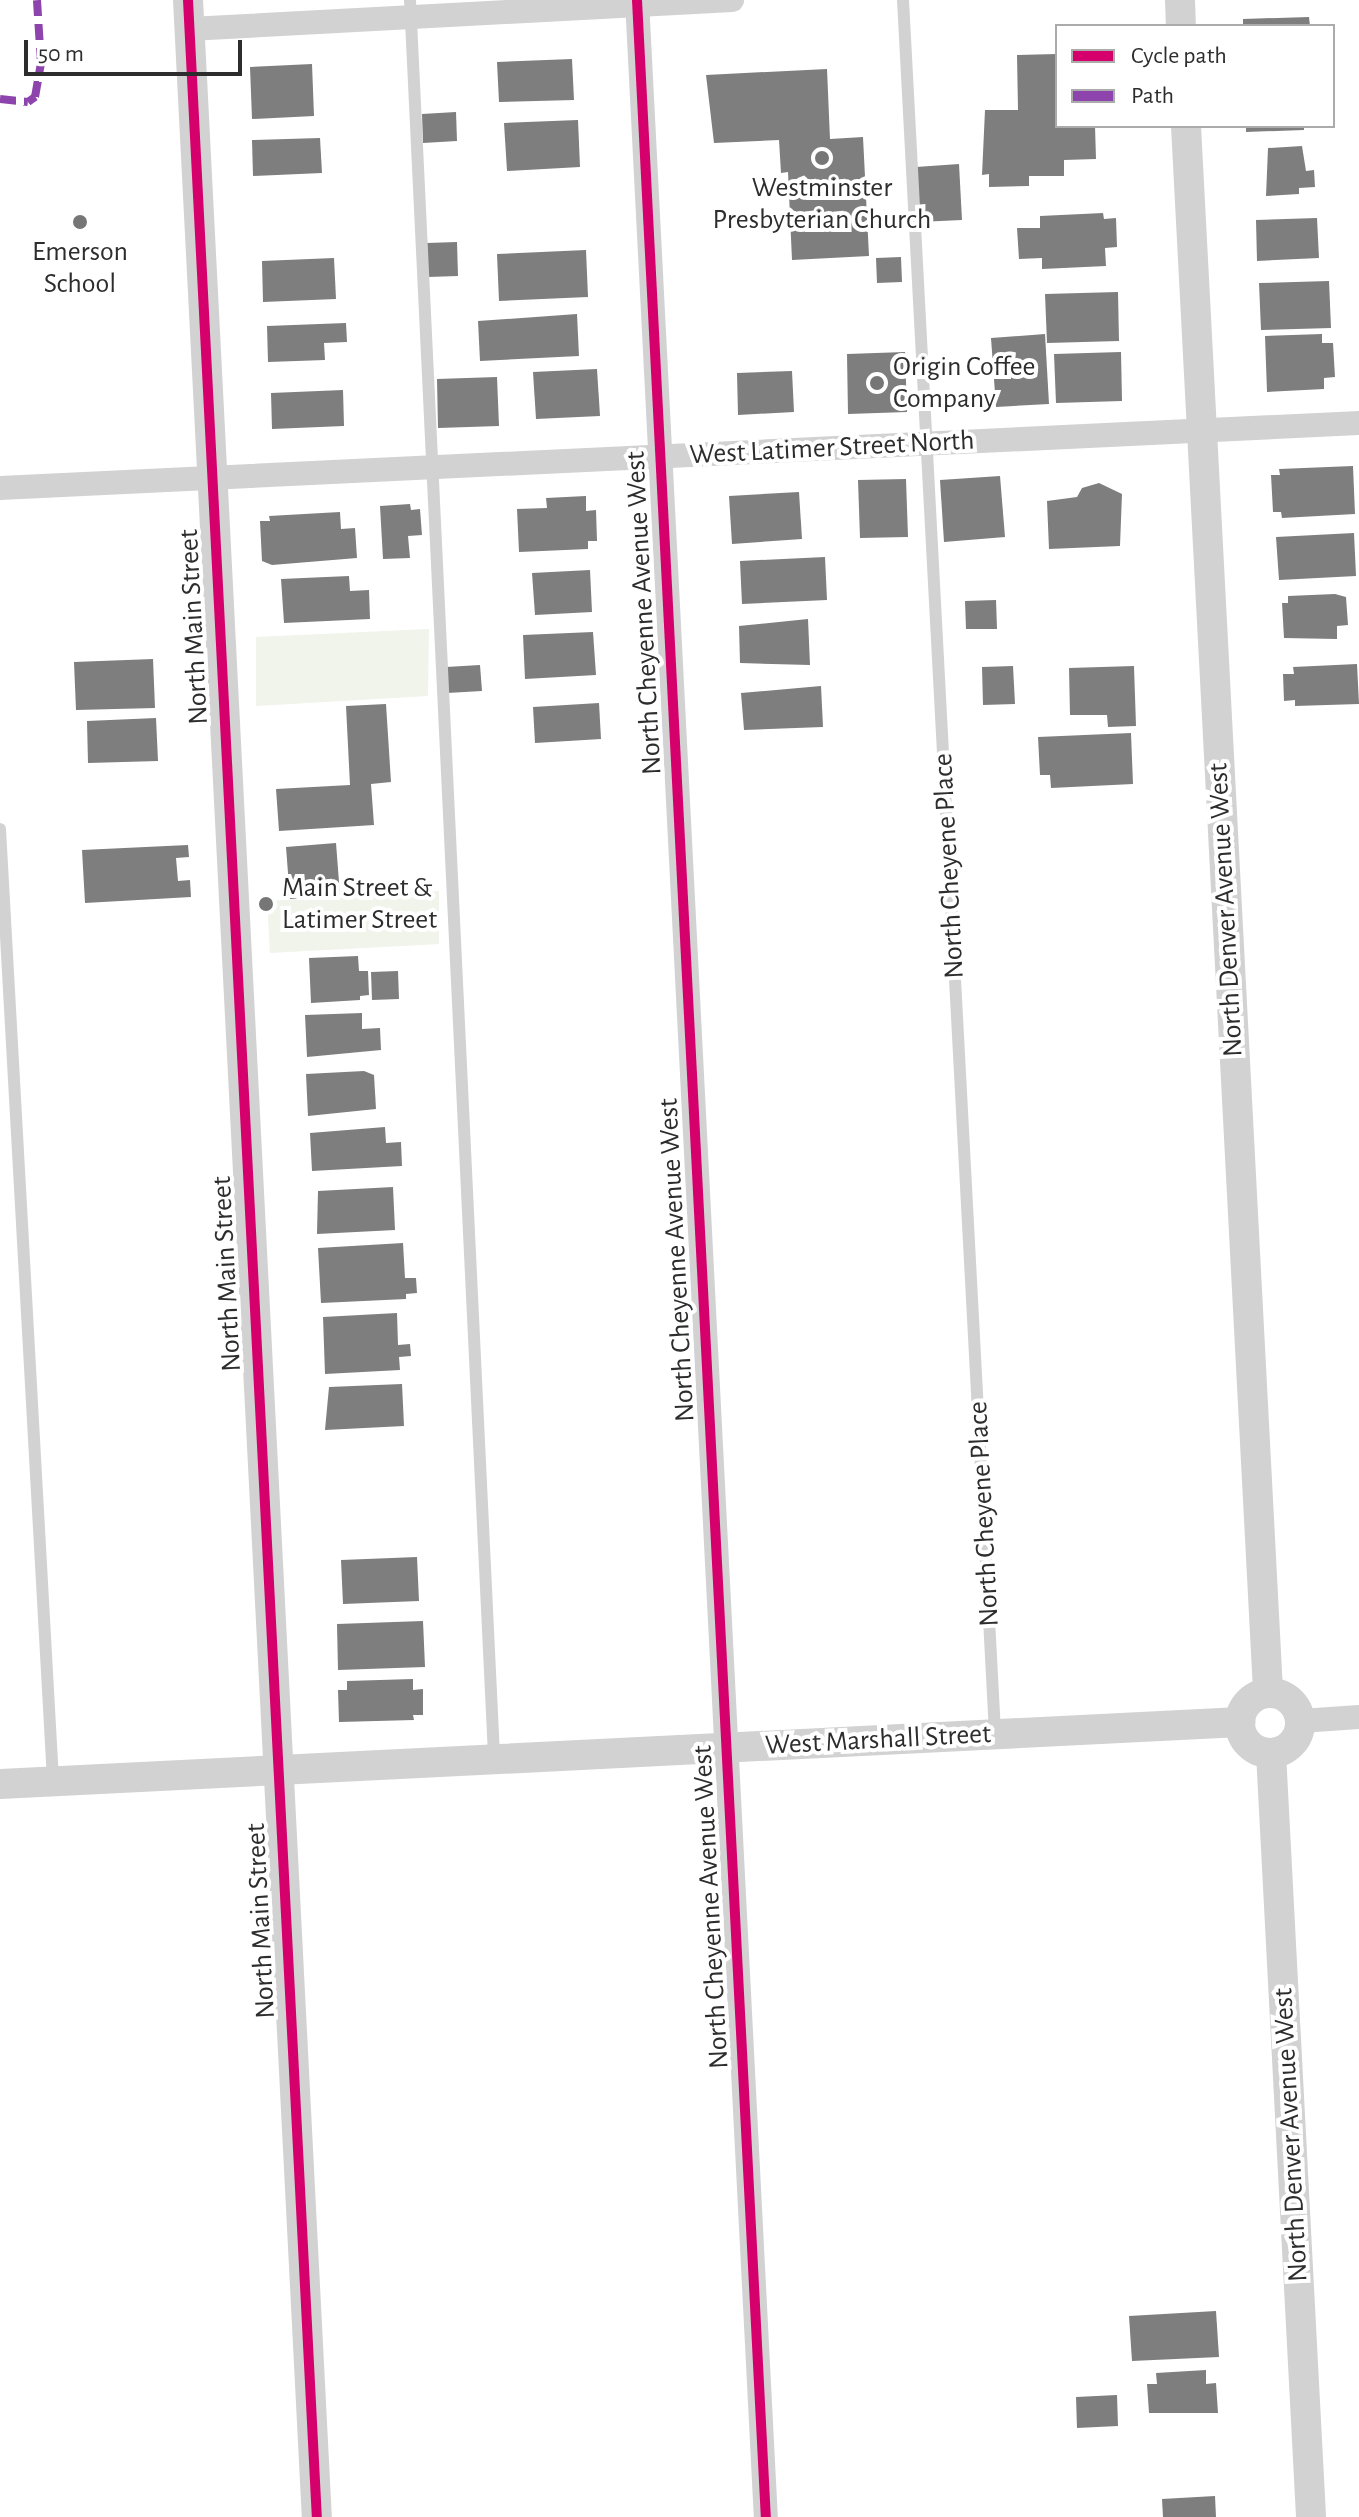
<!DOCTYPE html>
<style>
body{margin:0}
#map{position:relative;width:1359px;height:2517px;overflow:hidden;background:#fff;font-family:"Alegreya Sans",sans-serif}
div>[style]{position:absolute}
.green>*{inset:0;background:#f0f4eb}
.building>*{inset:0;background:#7e7e7e}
.service>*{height:12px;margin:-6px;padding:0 6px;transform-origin:6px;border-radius:6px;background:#d2d2d2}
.minor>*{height:24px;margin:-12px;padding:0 12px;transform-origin:12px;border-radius:12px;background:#d2d2d2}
.tertiary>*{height:30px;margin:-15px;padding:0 15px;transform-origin:15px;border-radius:15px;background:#d2d2d2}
.tertiary>.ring{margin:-15px;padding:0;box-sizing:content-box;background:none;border:30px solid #d2d2d2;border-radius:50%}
.quiet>*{height:8px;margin-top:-4px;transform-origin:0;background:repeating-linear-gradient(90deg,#8e44ad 0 16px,transparent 0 24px)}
.cycleway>*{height:10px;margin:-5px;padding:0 5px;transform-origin:5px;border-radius:5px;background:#d6006c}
.dots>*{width:22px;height:22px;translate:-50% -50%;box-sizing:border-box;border:4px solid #fff;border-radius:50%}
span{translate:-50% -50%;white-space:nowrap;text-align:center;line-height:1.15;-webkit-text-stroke:8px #fff;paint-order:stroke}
.poi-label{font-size:28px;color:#2d2d2d}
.left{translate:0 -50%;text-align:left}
.street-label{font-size:28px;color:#2d2d2d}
.legend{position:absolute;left:1055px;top:24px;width:280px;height:104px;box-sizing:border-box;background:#fff;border:2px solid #ababab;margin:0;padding:10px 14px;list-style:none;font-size:24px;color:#2d2d2d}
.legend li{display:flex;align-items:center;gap:16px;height:40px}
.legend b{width:40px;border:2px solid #ababab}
.scale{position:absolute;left:24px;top:40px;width:218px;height:36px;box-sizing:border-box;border:4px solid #2d2d2d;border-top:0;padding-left:10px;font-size:24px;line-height:28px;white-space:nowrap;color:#2d2d2d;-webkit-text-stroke:6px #fff;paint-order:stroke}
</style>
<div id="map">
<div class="green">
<div style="clip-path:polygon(429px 629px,428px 696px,256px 706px,256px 637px)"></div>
<div style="clip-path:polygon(439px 891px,439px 944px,270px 953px,267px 901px)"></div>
</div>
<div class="building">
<div style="clip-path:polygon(1309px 17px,1310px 26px,1243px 26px,1243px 19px)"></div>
<div style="clip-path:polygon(1057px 54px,1057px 126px,1095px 126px,1096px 159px,1064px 160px,1064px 176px,1029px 176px,1029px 186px,989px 187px,989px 174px,982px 175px,985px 110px,1018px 110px,1017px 55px)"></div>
<div style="clip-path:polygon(572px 59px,574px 100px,499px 102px,497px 62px)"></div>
<div style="clip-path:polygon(312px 64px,314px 116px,252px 119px,250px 67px)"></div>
<div style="clip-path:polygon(827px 69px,830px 139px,863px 137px,869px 256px,792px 260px,788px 172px,781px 173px,779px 140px,714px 143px,706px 75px)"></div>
<div style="clip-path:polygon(456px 112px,457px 141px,423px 143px,422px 114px)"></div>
<div style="clip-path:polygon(578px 120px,580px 167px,507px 171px,504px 123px)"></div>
<div style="clip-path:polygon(1246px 126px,1304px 126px,1304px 130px,1246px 132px)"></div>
<div style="clip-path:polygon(320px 138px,322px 173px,253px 176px,252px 140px)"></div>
<div style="clip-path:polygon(1302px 146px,1306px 171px,1314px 170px,1315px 187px,1299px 188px,1299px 194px,1266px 196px,1268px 148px)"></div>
<div style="clip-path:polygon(959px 164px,962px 220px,919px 222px,916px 167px)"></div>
<div style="clip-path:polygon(1103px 213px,1104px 219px,1116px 218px,1117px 247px,1105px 248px,1106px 266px,1042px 269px,1042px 258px,1019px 259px,1017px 228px,1040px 228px,1040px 216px)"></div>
<div style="clip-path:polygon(1317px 218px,1319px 258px,1257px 261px,1256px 220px)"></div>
<div style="clip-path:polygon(457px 242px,458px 276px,428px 277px,427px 243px)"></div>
<div style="clip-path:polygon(586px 250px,588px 297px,499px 301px,497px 254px)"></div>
<div style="clip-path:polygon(901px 257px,902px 282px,877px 283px,876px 258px)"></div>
<div style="clip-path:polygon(334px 258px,336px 299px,263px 302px,262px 261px)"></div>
<div style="clip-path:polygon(1329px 281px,1331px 328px,1261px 330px,1259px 283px)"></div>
<div style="clip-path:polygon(1118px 292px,1119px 341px,1047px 343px,1045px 294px)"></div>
<div style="clip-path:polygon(577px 314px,579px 356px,480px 361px,478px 321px)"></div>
<div style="clip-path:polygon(346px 323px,347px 342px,324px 343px,325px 360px,268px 362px,267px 326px)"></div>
<div style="clip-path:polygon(1045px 334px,1049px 404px,996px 407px,991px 338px)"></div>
<div style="clip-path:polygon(1322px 334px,1322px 343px,1333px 343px,1335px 377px,1324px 378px,1324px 389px,1267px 392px,1265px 336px)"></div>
<div style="clip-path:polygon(905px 352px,907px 412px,848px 414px,847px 354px)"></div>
<div style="clip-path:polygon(1121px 352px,1122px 401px,1056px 403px,1054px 354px)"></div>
<div style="clip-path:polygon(597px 369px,600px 416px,536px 419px,533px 372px)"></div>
<div style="clip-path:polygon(792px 371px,794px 412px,738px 415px,737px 373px)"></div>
<div style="clip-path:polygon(497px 377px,499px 426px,438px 428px,437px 379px)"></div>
<div style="clip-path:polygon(343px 390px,344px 426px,272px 429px,271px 393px)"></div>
<div style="clip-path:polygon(1353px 466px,1355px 514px,1282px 518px,1281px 512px,1273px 512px,1271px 475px,1280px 475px,1279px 469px)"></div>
<div style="clip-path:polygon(1000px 476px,1005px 537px,944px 542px,940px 480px)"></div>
<div style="clip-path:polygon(906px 479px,908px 537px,860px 538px,858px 480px)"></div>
<div style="clip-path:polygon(1099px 483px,1122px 494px,1120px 546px,1049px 549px,1047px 501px,1077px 497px,1082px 488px)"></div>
<div style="clip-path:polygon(799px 492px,802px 539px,732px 544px,729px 496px)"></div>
<div style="clip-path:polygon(586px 496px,586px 511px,596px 510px,597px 541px,588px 541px,588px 549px,519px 552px,517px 509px,547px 508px,546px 498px)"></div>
<div style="clip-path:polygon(410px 504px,411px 510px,420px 509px,422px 535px,408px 536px,410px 558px,383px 559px,380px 506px)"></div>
<div style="clip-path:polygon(340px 512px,341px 529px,355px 528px,357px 558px,272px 565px,262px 561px,260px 521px,270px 521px,269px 516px)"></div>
<div style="clip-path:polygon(1354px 533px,1356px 576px,1279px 580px,1276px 537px)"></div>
<div style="clip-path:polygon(825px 557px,827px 600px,742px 604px,740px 561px)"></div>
<div style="clip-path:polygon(590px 570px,592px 612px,535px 615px,532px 573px)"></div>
<div style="clip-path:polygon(349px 576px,350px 591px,369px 590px,370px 619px,284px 623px,281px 579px)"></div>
<div style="clip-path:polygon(1335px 594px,1346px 597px,1348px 625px,1337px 626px,1337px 639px,1284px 638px,1282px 603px,1288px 603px,1288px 596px)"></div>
<div style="clip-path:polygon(996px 600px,997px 629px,966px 629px,965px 601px)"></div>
<div style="clip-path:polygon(808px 619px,810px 665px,740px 663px,739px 626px)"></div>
<div style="clip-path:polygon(593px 632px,596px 675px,525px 679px,523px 635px)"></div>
<div style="clip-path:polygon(153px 659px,155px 708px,76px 710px,74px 662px)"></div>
<div style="clip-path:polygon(1357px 664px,1359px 704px,1295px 706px,1295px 700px,1284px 701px,1283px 674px,1294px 674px,1293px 667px)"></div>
<div style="clip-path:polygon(480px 665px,482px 691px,447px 693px,446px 667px)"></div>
<div style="clip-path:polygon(1013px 666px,1015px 704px,983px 705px,982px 667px)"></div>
<div style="clip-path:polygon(1134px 666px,1136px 726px,1108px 727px,1107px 715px,1070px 715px,1069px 668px)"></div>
<div style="clip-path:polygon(821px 686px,823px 727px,744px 730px,741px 693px)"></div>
<div style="clip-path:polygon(599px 703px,601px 739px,535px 743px,533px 707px)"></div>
<div style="clip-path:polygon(386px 704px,391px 782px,371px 784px,374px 825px,279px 831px,276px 789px,350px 785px,346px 706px)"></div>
<div style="clip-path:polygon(156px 718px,158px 761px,88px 763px,87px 721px)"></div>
<div style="clip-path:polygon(1131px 733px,1133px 784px,1051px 788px,1050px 775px,1040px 775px,1038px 737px)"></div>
<div style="clip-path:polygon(336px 843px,340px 895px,290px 899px,286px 847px)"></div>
<div style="clip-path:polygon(188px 845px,189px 857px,176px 858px,178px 881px,190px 880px,191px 897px,85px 903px,82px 850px)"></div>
<div style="clip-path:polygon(358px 956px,359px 971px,368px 971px,369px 995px,360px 996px,360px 1000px,311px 1003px,309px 958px)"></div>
<div style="clip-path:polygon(398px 971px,399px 999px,372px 1000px,371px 972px)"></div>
<div style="clip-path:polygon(362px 1013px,362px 1029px,380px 1028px,381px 1050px,307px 1057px,305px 1015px)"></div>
<div style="clip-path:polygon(364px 1071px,374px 1075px,376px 1109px,308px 1116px,306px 1074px)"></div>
<div style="clip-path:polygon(385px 1127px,386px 1143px,401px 1142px,402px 1166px,312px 1171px,310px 1133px)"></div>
<div style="clip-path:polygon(393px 1187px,395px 1230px,317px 1234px,318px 1191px)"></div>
<div style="clip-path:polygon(403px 1243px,405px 1278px,416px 1278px,417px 1293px,406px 1294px,406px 1299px,321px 1303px,318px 1248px)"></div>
<div style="clip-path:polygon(397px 1313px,398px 1345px,410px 1344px,411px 1356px,399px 1357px,400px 1370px,325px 1374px,323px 1317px)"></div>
<div style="clip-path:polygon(402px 1384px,404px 1426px,325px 1430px,329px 1387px)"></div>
<div style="clip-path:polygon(417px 1557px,419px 1601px,343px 1604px,341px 1560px)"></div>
<div style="clip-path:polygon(423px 1621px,425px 1667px,338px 1670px,337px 1624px)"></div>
<div style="clip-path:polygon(413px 1679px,413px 1690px,423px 1689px,423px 1715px,413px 1715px,414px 1720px,339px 1722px,338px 1690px,347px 1690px,347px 1681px)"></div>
<div style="clip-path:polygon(1216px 2311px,1219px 2357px,1132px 2361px,1129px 2316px)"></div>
<div style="clip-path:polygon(1206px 2370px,1206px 2384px,1216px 2383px,1218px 2413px,1149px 2413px,1147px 2384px,1157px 2384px,1156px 2373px)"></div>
<div style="clip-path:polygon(1117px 2395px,1118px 2426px,1077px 2428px,1076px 2397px)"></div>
<div style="clip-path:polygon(1215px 2496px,1216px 2517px,1163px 2517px,1162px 2499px)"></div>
</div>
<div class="service">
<div style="left:410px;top:0;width:1760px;rotate:87.26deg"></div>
<div style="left:903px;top:0;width:1735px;rotate:86.96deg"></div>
<div style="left:0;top:829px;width:953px;rotate:86.81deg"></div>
</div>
<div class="minor">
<div style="left:637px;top:0;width:2520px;rotate:87.07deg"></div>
<div style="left:189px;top:29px;width:544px;rotate:-3.06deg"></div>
<div style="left:0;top:488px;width:1361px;rotate:-2.74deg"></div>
<div style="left:1301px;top:1721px;width:58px;rotate:-3.9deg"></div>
</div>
<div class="tertiary">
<div style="left:188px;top:0;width:2520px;rotate:87.07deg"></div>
<div style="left:1180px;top:0;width:26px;rotate:88deg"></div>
<div style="left:1186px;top:126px;width:1569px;rotate:87deg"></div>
<div class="ring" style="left:1240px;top:1693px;width:30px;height:30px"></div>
<div style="left:1271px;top:1753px;width:765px;rotate:87deg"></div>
<div style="left:0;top:1784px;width:1242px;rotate:-2.86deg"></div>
</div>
<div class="quiet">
<div style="left:0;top:99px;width:28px;rotate:6deg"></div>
<div style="left:28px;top:102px;width:9px;rotate:-36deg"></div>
<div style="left:35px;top:97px;width:34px;rotate:-80deg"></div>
<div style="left:41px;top:64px;width:64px;rotate:-93.6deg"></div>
</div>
<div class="cycleway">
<div style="left:188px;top:0;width:2520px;rotate:87.07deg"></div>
<div style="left:637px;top:0;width:2520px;rotate:87.07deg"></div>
</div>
<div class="dots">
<div style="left:822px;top:158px;background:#767676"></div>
<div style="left:80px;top:222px;background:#767676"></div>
<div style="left:877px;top:383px;background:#767676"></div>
<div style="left:266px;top:904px;background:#767676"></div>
</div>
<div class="poi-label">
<span style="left:822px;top:204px">Westminster<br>Presbyterian Church</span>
<span style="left:80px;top:268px">Emerson<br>School</span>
<span class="left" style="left:893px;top:383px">Origin Coffee<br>Company</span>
<span class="left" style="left:282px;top:904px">Main Street &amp;<br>Latimer Street</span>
</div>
<div class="street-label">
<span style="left:832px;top:448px;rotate:-3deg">West Latimer Street North</span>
<span style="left:644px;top:613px;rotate:-93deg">North Cheyenne Avenue West</span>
<span style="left:194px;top:627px;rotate:-93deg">North Main Street</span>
<span style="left:949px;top:866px;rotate:-93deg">North Cheyene Place</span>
<span style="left:1226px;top:910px;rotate:-93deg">North Denver Avenue West</span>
<span style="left:677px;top:1260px;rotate:-93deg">North Cheyenne Avenue West</span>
<span style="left:227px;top:1274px;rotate:-93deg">North Main Street</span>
<span style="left:984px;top:1514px;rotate:-93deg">North Cheyene Place</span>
<span style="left:878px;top:1740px;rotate:-3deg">West Marshall Street</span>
<span style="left:711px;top:1907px;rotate:-93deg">North Cheyenne Avenue West</span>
<span style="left:261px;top:1921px;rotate:-93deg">North Main Street</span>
<span style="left:1291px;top:2135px;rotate:-93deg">North Denver Avenue West</span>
</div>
<ul class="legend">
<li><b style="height:10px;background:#d6006c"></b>Cycle path</li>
<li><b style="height:10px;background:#8e44ad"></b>Path</li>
</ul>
<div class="scale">50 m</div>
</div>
